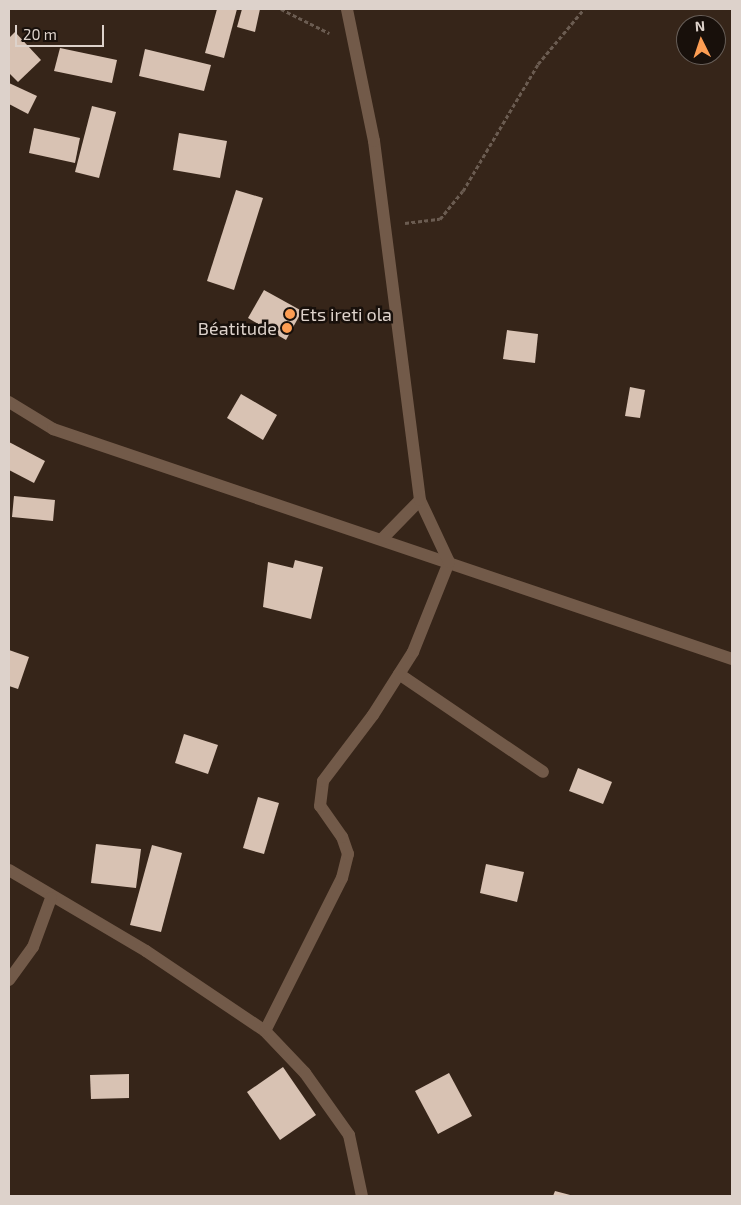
<!DOCTYPE html>
<meta charset="utf-8">
<style>
body{margin:0}
#map{position:relative;width:741px;height:1205px;overflow:hidden;background:#362519;font-family:"Exo 2",sans-serif}
div>[style]{position:absolute}
.building>*{inset:0;background:#d8c2b3}
.path>*{height:3px;margin-top:-1.5px;transform-origin:0;background:repeating-linear-gradient(90deg,#6b5c51 0 4px,transparent 0 6.5px)}
.minor>*{height:12px;margin:-6px;padding:0 6px;transform-origin:6px;border-radius:6px;background:#725a49}
.dots>*{width:14px;height:14px;translate:-50% -50%;box-sizing:border-box;border:2px solid #18100b;border-radius:50%}
span{translate:-50% -50%;white-space:nowrap;text-align:center;line-height:1.15;-webkit-text-stroke:5px #18100b;paint-order:stroke}
.poi-label{font-size:18px;color:#ddd2cb}
.left{translate:0 -50%;text-align:left}
.right{translate:-100% -50%;text-align:right}
.frame{position:absolute;inset:0;border:10px solid #ddd2cb;pointer-events:none}
.north{position:absolute;left:676px;top:15px;width:50px;height:50px;box-sizing:border-box;background:#18100b;border:1px solid #675e58;border-radius:50%;rotate:356deg;font-size:14px;font-weight:700;line-height:20px;text-align:center;color:#ddd2cb}
.north::after{content:'';display:block;margin:auto;width:18px;height:22px;background:#fc9d53;clip-path:polygon(50% 0,100% 100%,50% 72%,0 100%)}
.scale{position:absolute;left:15px;top:25px;width:89px;height:22px;box-sizing:border-box;border:2px solid #ddd2cb;border-top:0;padding-left:6px;font-size:15px;line-height:18px;white-space:nowrap;color:#ddd2cb;-webkit-text-stroke:4px #18100b;paint-order:stroke}
</style>
<div id="map">
<div class="building">
<div style="clip-path:polygon(217px 9px,237px 9px,224px 58px,205px 53px)"></div>
<div style="clip-path:polygon(242px 9px,260px 9px,255px 32px,237px 27px)"></div>
<div style="clip-path:polygon(15px 32px,41px 60px,18px 82px,9px 73px,9px 38px)"></div>
<div style="clip-path:polygon(60px 48px,117px 60px,112px 83px,54px 71px)"></div>
<div style="clip-path:polygon(145px 49px,211px 65px,204px 91px,139px 76px)"></div>
<div style="clip-path:polygon(9px 83px,37px 96px,28px 114px,9px 104px)"></div>
<div style="clip-path:polygon(92px 106px,116px 112px,99px 178px,75px 172px)"></div>
<div style="clip-path:polygon(34px 128px,80px 138px,75px 163px,29px 153px)"></div>
<div style="clip-path:polygon(179px 133px,227px 141px,220px 178px,173px 170px)"></div>
<div style="clip-path:polygon(236px 190px,263px 198px,234px 290px,207px 281px)"></div>
<div style="clip-path:polygon(264px 290px,302px 311px,286px 340px,248px 318px)"></div>
<div style="clip-path:polygon(507px 330px,538px 334px,535px 363px,503px 359px)"></div>
<div style="clip-path:polygon(630px 387px,645px 390px,640px 418px,625px 416px)"></div>
<div style="clip-path:polygon(241px 394px,277px 415px,263px 440px,227px 418px)"></div>
<div style="clip-path:polygon(9px 442px,45px 461px,34px 483px,9px 470px)"></div>
<div style="clip-path:polygon(14px 496px,55px 500px,53px 521px,12px 517px)"></div>
<div style="clip-path:polygon(295px 560px,323px 567px,311px 619px,263px 607px,268px 562px,293px 568px)"></div>
<div style="clip-path:polygon(9px 650px,29px 657px,18px 689px,9px 686px)"></div>
<div style="clip-path:polygon(184px 734px,218px 745px,208px 774px,175px 763px)"></div>
<div style="clip-path:polygon(578px 768px,612px 782px,603px 804px,569px 791px)"></div>
<div style="clip-path:polygon(258px 797px,279px 803px,264px 854px,243px 848px)"></div>
<div style="clip-path:polygon(96px 844px,141px 849px,136px 888px,91px 883px)"></div>
<div style="clip-path:polygon(152px 845px,182px 853px,161px 932px,130px 925px)"></div>
<div style="clip-path:polygon(486px 864px,524px 872px,517px 902px,480px 893px)"></div>
<div style="clip-path:polygon(283px 1067px,316px 1115px,280px 1140px,247px 1092px)"></div>
<div style="clip-path:polygon(449px 1073px,472px 1116px,438px 1134px,415px 1091px)"></div>
<div style="clip-path:polygon(129px 1074px,129px 1098px,91px 1099px,90px 1075px)"></div>
<div style="clip-path:polygon(555px 1191px,574px 1196px,553px 1196px)"></div>
</div>
<div class="path">
<div style="left:281px;top:9px;width:54px;rotate:26.6deg"></div>
<div style="left:405px;top:223px;width:35px;rotate:-7deg"></div>
<div style="left:440px;top:219px;width:36px;rotate:-51deg"></div>
<div style="left:463px;top:191px;width:147px;rotate:-59.4deg"></div>
<div style="left:538px;top:64px;width:72px;rotate:-50.1deg"></div>
</div>
<div class="minor">
<div style="left:9px;top:402px;width:52px;rotate:31.5deg"></div>
<div style="left:53px;top:429px;width:717px;rotate:18.71deg"></div>
<div style="left:382px;top:539px;width:54px;rotate:-45.7deg"></div>
<div style="left:399px;top:674px;width:174px;rotate:34.2deg"></div>
<div style="left:9px;top:870px;width:159px;rotate:30.6deg"></div>
<div style="left:146px;top:951px;width:143px;rotate:33.9deg"></div>
<div style="left:265px;top:1031px;width:58px;rotate:46.4deg"></div>
<div style="left:305px;top:1073px;width:76px;rotate:54.6deg"></div>
<div style="left:349px;top:1135px;width:62px;rotate:78deg"></div>
<div style="left:9px;top:980px;width:41px;rotate:-54deg"></div>
<div style="left:33px;top:947px;width:52px;rotate:-69.8deg"></div>
<div style="left:265px;top:1031px;width:171px;rotate:-63.3deg"></div>
<div style="left:342px;top:878px;width:25px;rotate:-76deg"></div>
<div style="left:348px;top:854px;width:18px;rotate:-109deg"></div>
<div style="left:342px;top:837px;width:38px;rotate:-125deg"></div>
<div style="left:320px;top:806px;width:25px;rotate:-83deg"></div>
<div style="left:323px;top:781px;width:83px;rotate:-52.9deg"></div>
<div style="left:373px;top:715px;width:75px;rotate:-57.6deg"></div>
<div style="left:413px;top:652px;width:97px;rotate:-68.2deg"></div>
<div style="left:449px;top:562px;width:68px;rotate:-115.1deg"></div>
<div style="left:420px;top:500px;width:362px;rotate:-97.3deg"></div>
<div style="left:374px;top:141px;width:135px;rotate:-101.6deg"></div>
</div>
<div class="dots">
<div style="left:290px;top:314px;background:#fc9d53"></div>
<div style="left:287px;top:328px;background:#fc9d53"></div>
</div>
<div class="poi-label">
<span class="left" style="left:300px;top:314px">Ets ireti ola</span>
<span class="right" style="left:277px;top:328px">Béatitude</span>
</div>
<div class="frame"></div>
<div class="north">N</div>
<div class="scale">20 m</div>
</div>
